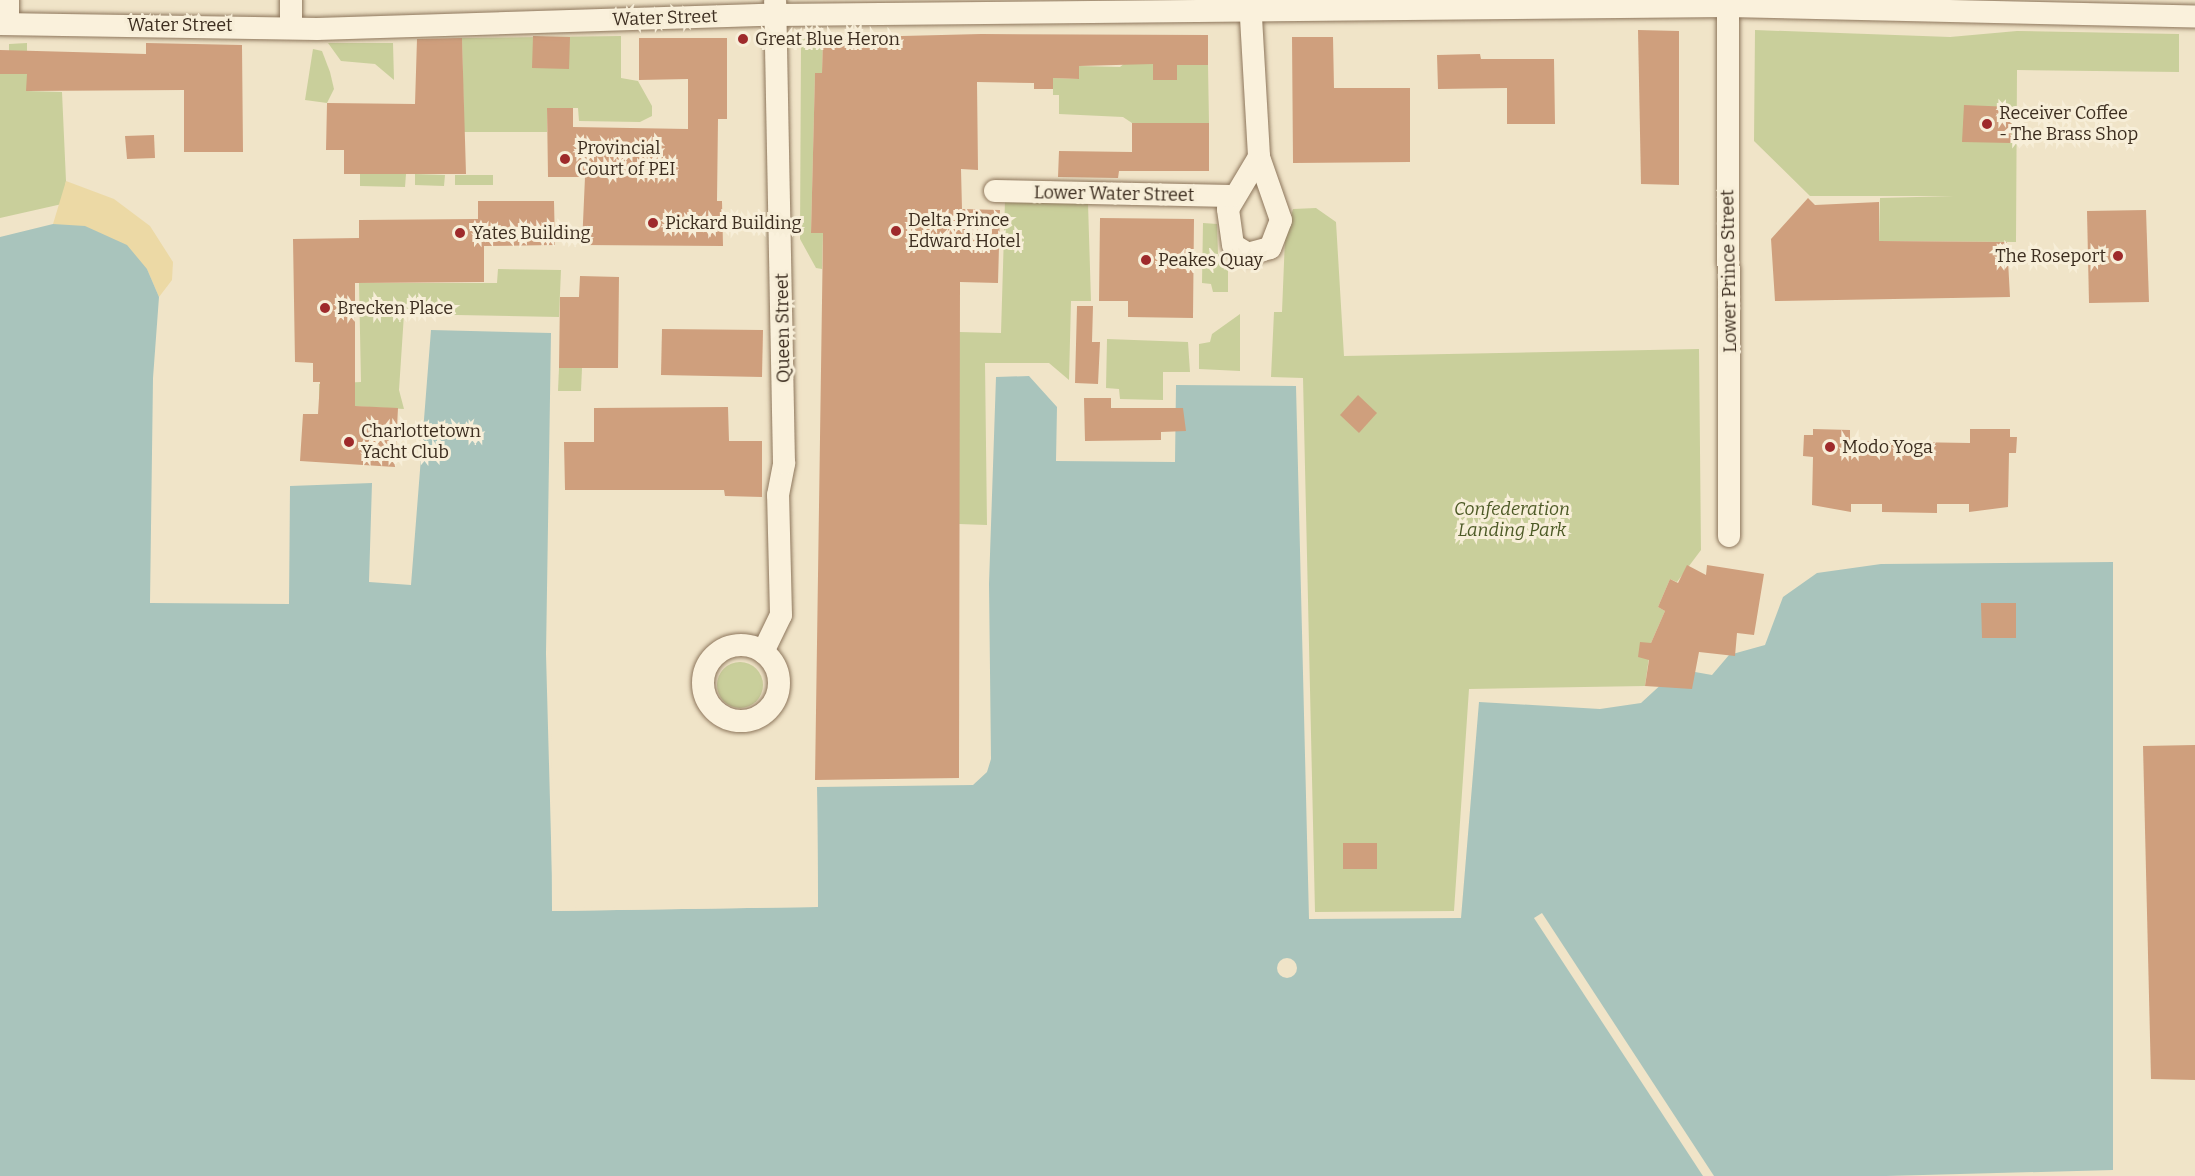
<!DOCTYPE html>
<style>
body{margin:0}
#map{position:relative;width:2195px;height:1176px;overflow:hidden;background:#f0e4c8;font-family:Bitter,serif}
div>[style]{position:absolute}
.green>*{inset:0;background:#c9cf9b}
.round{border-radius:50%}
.sand>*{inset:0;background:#ecd9a5}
.water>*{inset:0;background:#a9c4bc}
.pier>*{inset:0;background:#f0e4c8}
.building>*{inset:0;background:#cf9f7d}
.roads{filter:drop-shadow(0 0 2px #8d765c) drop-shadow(0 0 2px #8d765c)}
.minor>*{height:22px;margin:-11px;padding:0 11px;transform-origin:11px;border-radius:11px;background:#faf1dc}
.minor>.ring{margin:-11px;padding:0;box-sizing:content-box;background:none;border:22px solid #faf1dc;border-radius:50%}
.dots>*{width:16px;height:16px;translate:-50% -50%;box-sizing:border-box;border:3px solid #f7eed8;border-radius:50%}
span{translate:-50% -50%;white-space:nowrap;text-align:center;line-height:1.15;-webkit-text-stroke:6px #f7eed8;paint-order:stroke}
.street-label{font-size:18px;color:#3d2e20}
.poi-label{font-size:18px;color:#3d2e20}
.left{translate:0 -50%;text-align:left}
.right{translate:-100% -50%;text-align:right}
.park-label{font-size:18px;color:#4d5a26;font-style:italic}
</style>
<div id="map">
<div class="green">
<div style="clip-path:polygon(1755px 30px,1950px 37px,2017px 31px,2179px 34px,2179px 72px,2017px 70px,2016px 242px,1879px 241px,1880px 198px,1954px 196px,1810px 196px,1754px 141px)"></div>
<div style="clip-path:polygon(621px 36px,621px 78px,638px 81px,652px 106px,652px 116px,640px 122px,579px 121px,578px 108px,547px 108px,547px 132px,464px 132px,462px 38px)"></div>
<div style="clip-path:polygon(823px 38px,822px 73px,815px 74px,811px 233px,823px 233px,822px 269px,816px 268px,800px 239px,801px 39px)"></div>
<div style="clip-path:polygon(27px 43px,27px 91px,62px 92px,66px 181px,62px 204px,0 218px,0 74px,9px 73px,9px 44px)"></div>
<div style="clip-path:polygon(328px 43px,393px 43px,394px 80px,375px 64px,341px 61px)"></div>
<div style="clip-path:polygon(313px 49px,322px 51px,330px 72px,334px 89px,327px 103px,305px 100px)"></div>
<div style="clip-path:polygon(1125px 63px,1153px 64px,1153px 80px,1176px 80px,1177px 65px,1208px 65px,1209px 123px,1132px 123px,1123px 117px,1059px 114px,1059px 95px,1053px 95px,1053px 78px,1079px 79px,1079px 66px,1120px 67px)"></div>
<div style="clip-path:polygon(360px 174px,406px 174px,405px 187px,360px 186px)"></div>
<div style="clip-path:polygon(415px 174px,445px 175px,444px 186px,415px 185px)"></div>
<div style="clip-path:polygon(455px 175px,493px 175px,493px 185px,455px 185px)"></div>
<div style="clip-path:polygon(1005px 200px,1088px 203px,1091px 301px,1071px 301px,1069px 380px,1049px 363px,985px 363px,987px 525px,959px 524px,959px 332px,1001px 333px)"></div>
<div style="clip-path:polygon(1316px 208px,1336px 222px,1344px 356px,1699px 349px,1701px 550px,1677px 582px,1670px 579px,1658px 607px,1665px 611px,1651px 643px,1645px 686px,1469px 689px,1454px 911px,1315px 912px,1303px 378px,1271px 377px,1274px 312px,1282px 312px,1285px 238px,1293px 209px)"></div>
<div style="clip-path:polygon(1203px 223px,1217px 224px,1218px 254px,1228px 269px,1228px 292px,1213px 292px,1211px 284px,1202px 283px)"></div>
<div style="clip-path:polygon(498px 269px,561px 270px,559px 317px,404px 314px,399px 390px,404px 409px,319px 404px,319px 384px,361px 382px,359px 283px,497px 283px)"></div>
<div style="clip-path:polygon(1240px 314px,1240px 371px,1199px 369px,1199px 344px,1210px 342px,1212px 334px)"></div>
<div style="clip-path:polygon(1107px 339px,1188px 342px,1190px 372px,1163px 372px,1163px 400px,1120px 399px,1119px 389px,1106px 388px)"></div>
<div style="clip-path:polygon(559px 368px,582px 368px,581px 391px,558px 391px)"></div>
<div class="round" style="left:717px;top:662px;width:46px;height:46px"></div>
</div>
<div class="sand">
<div style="clip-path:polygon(66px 181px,114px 199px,150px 226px,173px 262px,172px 280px,159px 297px,147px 269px,53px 224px)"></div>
</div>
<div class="water">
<div style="clip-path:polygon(53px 224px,85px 226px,127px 245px,147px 269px,159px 297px,153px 378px,150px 603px,289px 604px,290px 486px,372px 483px,369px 582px,411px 585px,431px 330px,551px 333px,546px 654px,553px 911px,818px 907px,817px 787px,973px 785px,987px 772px,991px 759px,989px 584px,996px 377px,1029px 376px,1057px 407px,1056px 461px,1175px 462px,1176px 385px,1296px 386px,1309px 919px,1461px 918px,1479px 702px,1600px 709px,1641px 703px,1678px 669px,1712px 675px,1729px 655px,1765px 645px,1783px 597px,1817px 573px,1881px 564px,2113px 562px,2113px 1170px,1886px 1176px,0 1176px,0 237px)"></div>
</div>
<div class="pier">
<div style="clip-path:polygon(2113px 562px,2116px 1068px,2113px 1156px)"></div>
<div style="clip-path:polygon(551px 732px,555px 908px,815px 904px,817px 784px,818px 907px,552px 911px)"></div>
<div style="clip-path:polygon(1542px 913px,1714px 1176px,1703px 1176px,1534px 918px)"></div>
<div class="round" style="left:1277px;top:958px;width:20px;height:20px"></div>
</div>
<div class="building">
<div style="clip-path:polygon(1638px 30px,1679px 31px,1679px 185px,1641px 184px)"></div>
<div style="clip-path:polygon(981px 34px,1208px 35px,1208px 65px,1177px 65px,1177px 80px,1153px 80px,1153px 64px,1079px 66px,1079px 79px,1053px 78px,1053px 89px,1034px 89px,1034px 83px,977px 82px,978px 170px,961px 169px,962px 209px,1000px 210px,998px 283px,960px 282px,959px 778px,815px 780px,823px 233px,811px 233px,815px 73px,822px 73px,823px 38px)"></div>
<div style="clip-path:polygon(533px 36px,570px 37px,569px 69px,532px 68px)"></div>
<div style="clip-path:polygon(1292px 37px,1333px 37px,1334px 88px,1410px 88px,1410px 162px,1293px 163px)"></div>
<div style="clip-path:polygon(462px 38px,466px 174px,344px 174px,344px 150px,326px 150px,327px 103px,415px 104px,417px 39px)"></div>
<div style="clip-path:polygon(639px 38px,727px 38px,727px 119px,718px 119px,717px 201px,722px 201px,723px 246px,582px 245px,585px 177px,548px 177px,547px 108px,573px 108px,573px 127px,688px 129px,688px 79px,639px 80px)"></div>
<div style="clip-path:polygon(146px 43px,242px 45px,243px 152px,184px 152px,184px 90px,26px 91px,27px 74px,0 74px,0 50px,146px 54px)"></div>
<div style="clip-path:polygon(1480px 54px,1481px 59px,1554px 59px,1555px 124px,1507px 124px,1507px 88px,1438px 89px,1437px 55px)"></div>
<div style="clip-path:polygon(1964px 105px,2012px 107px,2011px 143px,1962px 142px)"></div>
<div style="clip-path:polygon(1132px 123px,1209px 123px,1209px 171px,1119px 171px,1118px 178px,1058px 177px,1059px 151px,1132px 152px)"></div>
<div style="clip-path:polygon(154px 135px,155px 158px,127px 159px,125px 136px)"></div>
<div style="clip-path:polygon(1808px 198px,1815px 205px,1879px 202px,1879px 241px,2007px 242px,2010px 297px,1775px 301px,1771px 239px)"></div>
<div style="clip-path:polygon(478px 201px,554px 201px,555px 245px,484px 246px,484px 282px,355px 283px,355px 406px,398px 408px,395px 467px,300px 461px,303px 414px,318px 414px,320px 382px,313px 382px,313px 363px,295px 362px,293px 239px,359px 238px,359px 220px,478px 219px)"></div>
<div style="clip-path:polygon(2146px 210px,2149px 302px,2089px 303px,2087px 211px)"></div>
<div style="clip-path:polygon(1100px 218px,1194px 219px,1193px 318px,1128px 317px,1128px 301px,1099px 301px)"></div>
<div style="clip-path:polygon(580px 276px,619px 277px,618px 368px,559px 368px,560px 297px,579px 297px)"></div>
<div style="clip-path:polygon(1077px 306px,1093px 306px,1092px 342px,1100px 342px,1098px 384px,1075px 383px)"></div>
<div style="clip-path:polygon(662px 329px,763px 330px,762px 377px,661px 375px)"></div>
<div style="clip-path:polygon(1358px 395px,1377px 413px,1359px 433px,1340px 415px)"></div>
<div style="clip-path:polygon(1084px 398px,1111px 398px,1111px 408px,1183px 408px,1186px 431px,1161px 432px,1161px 440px,1085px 441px)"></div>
<div style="clip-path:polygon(728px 407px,729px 441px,762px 441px,762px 497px,725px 496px,724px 490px,565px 490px,564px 442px,594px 442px,594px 408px)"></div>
<div style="clip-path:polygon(1813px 429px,1850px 430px,1850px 441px,1970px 443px,1970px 429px,2010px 429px,2010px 437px,2017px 437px,2016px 453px,2009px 453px,2008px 507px,1969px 512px,1969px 504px,1937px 504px,1937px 513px,1882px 512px,1882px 504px,1851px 504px,1851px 512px,1812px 505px,1813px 457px,1803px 456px,1804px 435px,1813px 435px)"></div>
<div style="clip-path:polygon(1687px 565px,1706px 575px,1707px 565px,1764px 574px,1754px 635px,1737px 633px,1735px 656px,1699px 652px,1692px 689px,1645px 686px,1649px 660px,1638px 657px,1640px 642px,1651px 643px,1665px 611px,1658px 607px,1670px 579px,1678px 583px)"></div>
<div style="clip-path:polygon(1981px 603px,2016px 603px,2016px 638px,1982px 638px)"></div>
<div style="clip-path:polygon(2195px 745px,2195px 1080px,2151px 1079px,2143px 746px)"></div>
<div style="clip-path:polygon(1343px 843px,1377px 843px,1377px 869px,1343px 869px)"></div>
</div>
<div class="roads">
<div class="minor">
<div style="left:8px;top:0;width:24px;rotate:90deg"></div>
<div style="left:291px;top:0;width:26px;rotate:90deg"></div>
<div style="left:1250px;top:0;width:157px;rotate:86.7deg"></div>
<div style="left:1259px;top:157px;width:67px;rotate:70.8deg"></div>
<div style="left:1281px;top:220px;width:30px;rotate:111deg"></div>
<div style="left:1270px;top:248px;width:23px;rotate:165deg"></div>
<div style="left:1248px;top:254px;width:17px;rotate:-149deg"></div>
<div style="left:1233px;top:245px;width:36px;rotate:-98deg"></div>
<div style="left:1228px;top:209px;width:61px;rotate:-59.2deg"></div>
<div style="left:1728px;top:0;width:536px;rotate:89.89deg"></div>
<div style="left:0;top:24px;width:317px;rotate:0.9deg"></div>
<div style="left:317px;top:29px;width:458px;rotate:-1.8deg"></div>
<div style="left:775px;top:15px;width:953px;rotate:-0.54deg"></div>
<div style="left:1728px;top:6px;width:467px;rotate:1.3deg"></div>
<div style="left:995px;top:191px;width:237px;rotate:1.2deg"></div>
<div class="ring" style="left:703px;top:645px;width:54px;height:54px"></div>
<div style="left:763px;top:652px;width:41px;rotate:-64.1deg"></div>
<div style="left:781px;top:615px;width:120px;rotate:-91.4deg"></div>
<div style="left:778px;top:495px;width:33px;rotate:-79deg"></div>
<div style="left:784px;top:463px;width:462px;rotate:-91.1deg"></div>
</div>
</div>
<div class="dots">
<div style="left:743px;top:39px;background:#9e2a2b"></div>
<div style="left:1987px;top:124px;background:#9e2a2b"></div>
<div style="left:565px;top:159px;background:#9e2a2b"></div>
<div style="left:653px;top:223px;background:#9e2a2b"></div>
<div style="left:896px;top:231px;background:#9e2a2b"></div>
<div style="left:460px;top:233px;background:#9e2a2b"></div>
<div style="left:2118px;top:256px;background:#9e2a2b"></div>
<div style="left:1146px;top:260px;background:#9e2a2b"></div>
<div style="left:325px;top:308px;background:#9e2a2b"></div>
<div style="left:349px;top:442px;background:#9e2a2b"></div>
<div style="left:1830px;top:447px;background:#9e2a2b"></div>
</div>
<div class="street-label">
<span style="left:665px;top:18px;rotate:-2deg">Water Street</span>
<span style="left:180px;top:25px">Water Street</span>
<span style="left:1114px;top:194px;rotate:1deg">Lower Water Street</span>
<span style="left:1729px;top:271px;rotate:-91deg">Lower Prince Street</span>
<span style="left:783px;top:328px;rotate:-91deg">Queen Street</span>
</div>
<div class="poi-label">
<span class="left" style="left:755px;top:39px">Great Blue Heron</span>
<span class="left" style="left:1999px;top:124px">Receiver Coffee<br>- The Brass Shop</span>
<span class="left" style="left:577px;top:159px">Provincial<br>Court of PEI</span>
<span class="left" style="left:908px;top:231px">Delta Prince<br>Edward Hotel</span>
<span class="left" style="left:665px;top:223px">Pickard Building</span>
<span class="left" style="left:472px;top:233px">Yates Building</span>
<span class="right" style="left:2106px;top:256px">The Roseport</span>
<span class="left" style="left:1158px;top:260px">Peakes Quay</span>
<span class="left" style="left:337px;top:308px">Brecken Place</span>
<span class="left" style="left:361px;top:442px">Charlottetown<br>Yacht Club</span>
<span class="left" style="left:1842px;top:447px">Modo Yoga</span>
</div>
<div class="park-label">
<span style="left:1512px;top:520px">Confederation<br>Landing Park</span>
</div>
</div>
